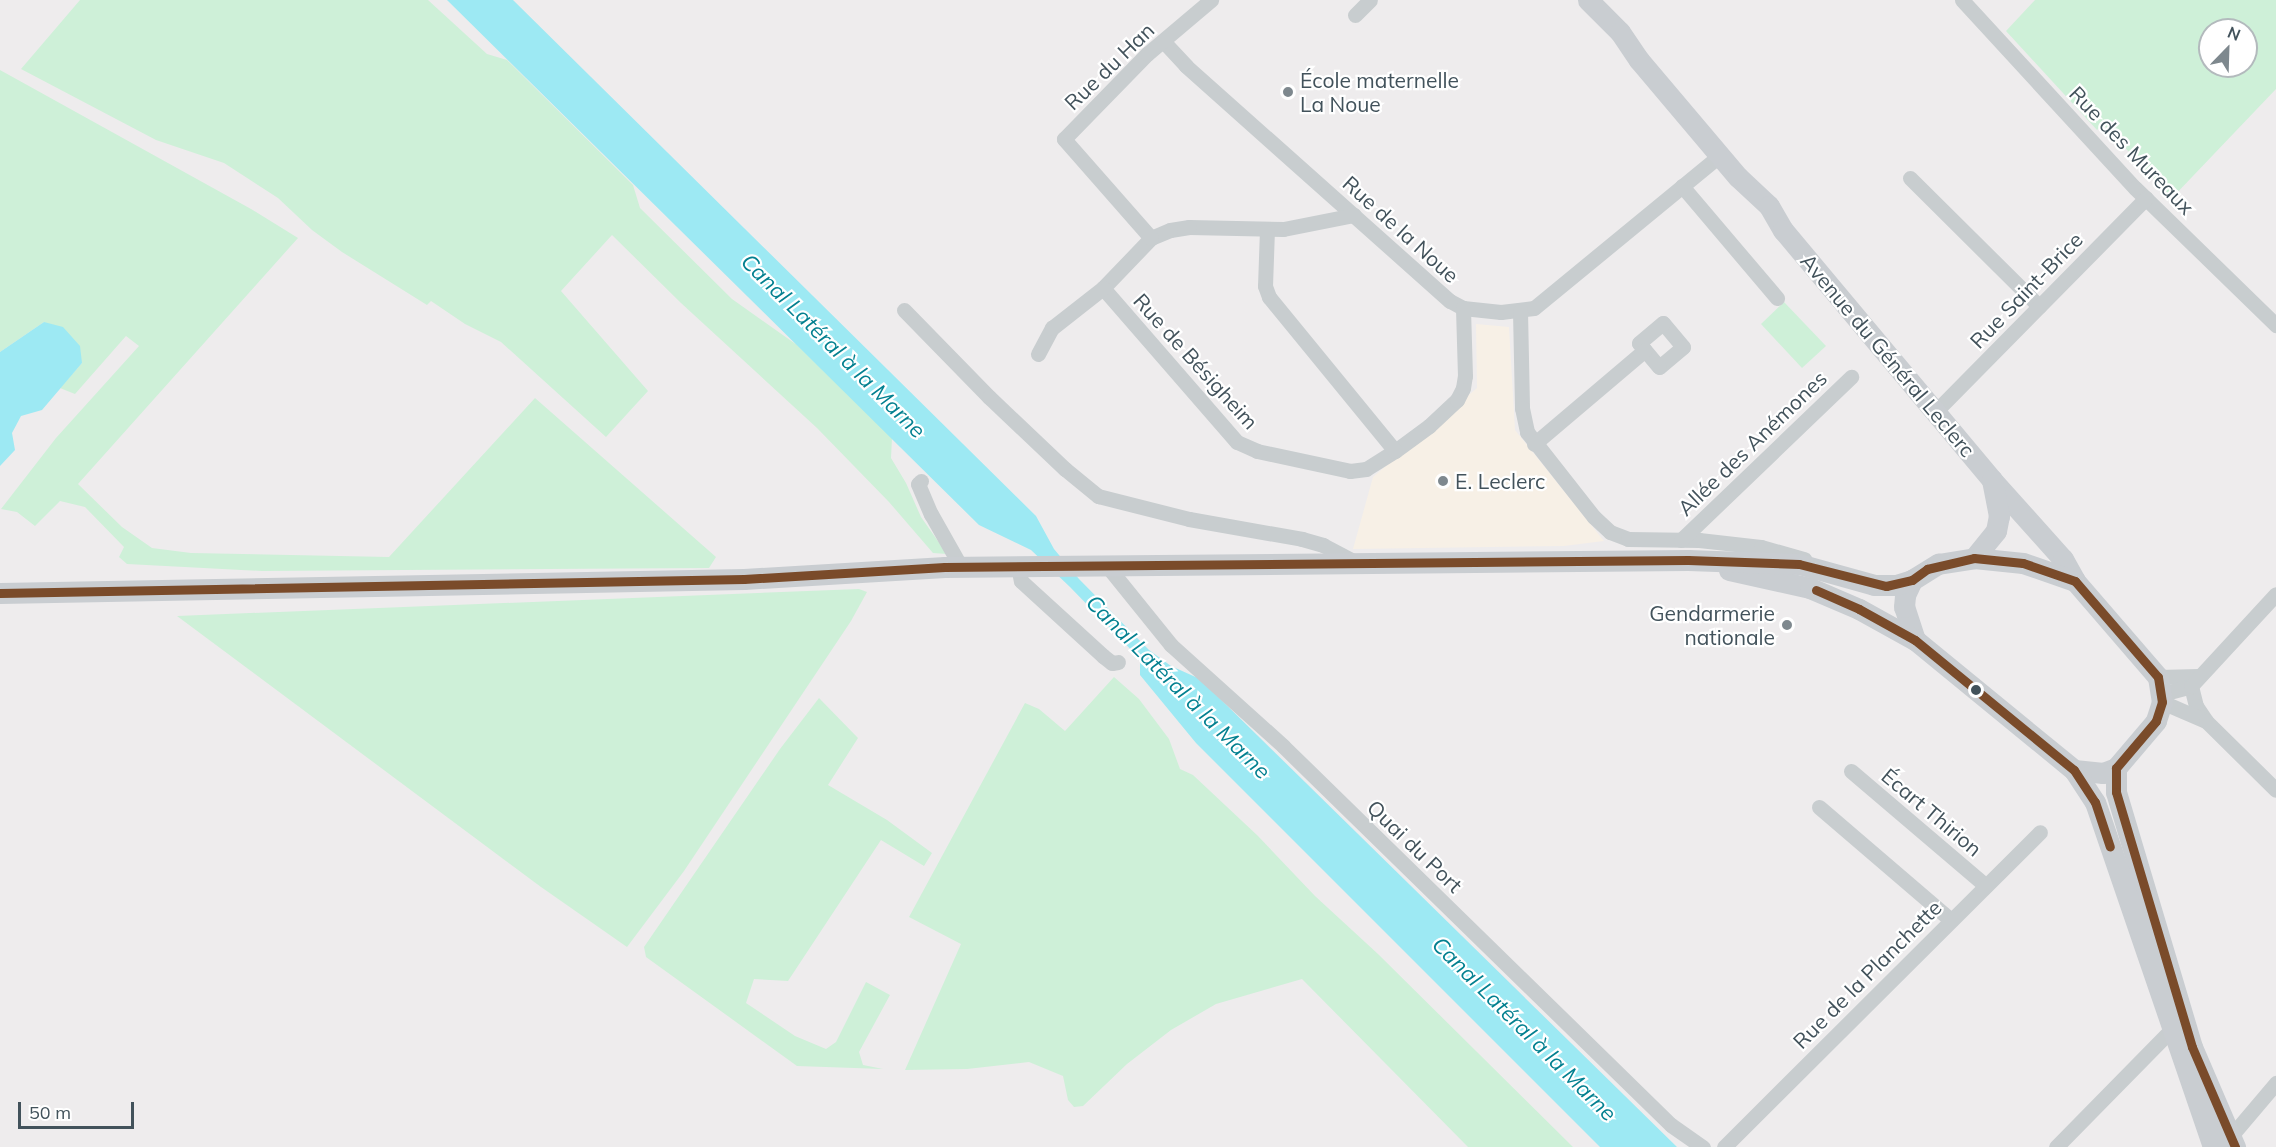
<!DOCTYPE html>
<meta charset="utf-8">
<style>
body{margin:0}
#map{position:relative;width:2276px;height:1147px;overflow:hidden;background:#eeeced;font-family:Mulish,sans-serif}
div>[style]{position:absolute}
.commercial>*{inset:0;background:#f7f0e6}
.green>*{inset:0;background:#cef0d8}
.water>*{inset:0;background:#9de9f3}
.street>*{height:15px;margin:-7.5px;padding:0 7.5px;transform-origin:7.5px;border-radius:7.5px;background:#c8cdcf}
.secondary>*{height:21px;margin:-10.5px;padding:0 10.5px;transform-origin:10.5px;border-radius:10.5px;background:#c9cdd1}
.bus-1>*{height:9px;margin:-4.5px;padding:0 4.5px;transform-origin:4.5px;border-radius:4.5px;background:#7a4b2a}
.dots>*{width:16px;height:16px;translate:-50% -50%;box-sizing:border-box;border:3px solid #fff;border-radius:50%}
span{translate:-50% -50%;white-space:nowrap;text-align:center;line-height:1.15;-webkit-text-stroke:4.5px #fff;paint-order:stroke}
.street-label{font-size:21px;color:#42525b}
.poi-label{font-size:21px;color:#42525b}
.left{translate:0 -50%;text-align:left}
.right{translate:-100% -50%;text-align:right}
.water-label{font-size:22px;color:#038090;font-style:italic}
.north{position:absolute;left:2198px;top:18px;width:60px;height:60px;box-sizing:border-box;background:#fff;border:2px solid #b3babd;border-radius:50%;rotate:23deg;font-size:16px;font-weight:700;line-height:24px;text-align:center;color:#42525b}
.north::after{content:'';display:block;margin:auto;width:21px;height:27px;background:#7e888e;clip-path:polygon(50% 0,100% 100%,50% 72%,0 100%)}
.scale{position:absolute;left:18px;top:1102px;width:116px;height:27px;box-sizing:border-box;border:3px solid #42525b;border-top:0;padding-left:8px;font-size:18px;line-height:21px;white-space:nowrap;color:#42525b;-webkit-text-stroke:4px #fff;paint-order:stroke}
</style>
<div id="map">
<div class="commercial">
<div style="clip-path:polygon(1476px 324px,1509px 327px,1515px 430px,1604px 541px,1564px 546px,1353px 549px,1373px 477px,1477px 388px)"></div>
</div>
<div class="green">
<div style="clip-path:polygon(80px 0,428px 0,487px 54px,507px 60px,633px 185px,640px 208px,732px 299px,797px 345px,892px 438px,891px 458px,906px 483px,921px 517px,947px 554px,933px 553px,889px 502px,817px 428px,681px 303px,612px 235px,561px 291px,648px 391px,606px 437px,501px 342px,465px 324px,431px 301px,427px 305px,342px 252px,312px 230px,278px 198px,224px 163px,156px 140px,21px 69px)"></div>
<div style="clip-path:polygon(evenodd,2035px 0,2276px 0,2276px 89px,2172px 198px,2103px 124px,2097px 130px,2006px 31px,2035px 0,2210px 30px,2246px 30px,2246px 66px,2210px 66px,2210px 30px)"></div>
<div style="clip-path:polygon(0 70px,251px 209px,298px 238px,78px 484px,122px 527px,152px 548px,191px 553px,389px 557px,535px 398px,716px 557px,709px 568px,262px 571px,127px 564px,119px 557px,124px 547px,85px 507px,60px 501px,35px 526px,17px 512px,1px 509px,56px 438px,139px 346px,126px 336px,75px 394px,60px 388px,82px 363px,44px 322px,0 352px)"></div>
<div style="clip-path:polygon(1784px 302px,1826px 346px,1802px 368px,1761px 324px)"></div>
<div style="clip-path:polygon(859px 589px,867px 592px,851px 621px,684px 871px,627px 947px,541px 887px,177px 616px)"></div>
<div style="clip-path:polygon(1114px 677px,1139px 699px,1169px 739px,1180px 769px,1193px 775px,1258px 836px,1315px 896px,1378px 954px,1573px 1147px,1468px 1147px,1302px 979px,1216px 1004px,1171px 1030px,1127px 1064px,1083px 1106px,1074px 1107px,1068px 1100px,1063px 1076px,1029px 1062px,967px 1069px,905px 1070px,961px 944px,909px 917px,1025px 703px,1039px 709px,1065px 731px)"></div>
<div style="clip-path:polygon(819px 698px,858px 738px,828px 785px,887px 820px,932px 853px,924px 866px,881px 840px,788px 981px,754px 979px,746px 1003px,795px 1036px,826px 1049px,836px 1042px,866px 982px,890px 995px,859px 1052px,863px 1065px,883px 1069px,797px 1066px,646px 957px,644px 947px,780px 749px)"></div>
</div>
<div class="water">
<div style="clip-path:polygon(447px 0,513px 0,1036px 516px,1054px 549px,1079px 579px,1149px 650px,1171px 666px,1200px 679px,1677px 1147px,1600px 1147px,1196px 743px,1140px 675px,1140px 659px,1070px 587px,1031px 550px,979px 525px)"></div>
<div style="clip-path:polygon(44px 322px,63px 327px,80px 346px,82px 363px,42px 410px,21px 416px,12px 433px,15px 450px,0 466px,0 352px)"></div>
</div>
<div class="street">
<div style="left:1962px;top:0;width:255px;rotate:47.4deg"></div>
<div style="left:2135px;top:188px;width:197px;rotate:44.2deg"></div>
<div style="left:1355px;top:15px;width:21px;rotate:-45deg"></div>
<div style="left:1163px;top:41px;width:34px;rotate:47deg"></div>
<div style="left:1186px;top:66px;width:353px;rotate:41.7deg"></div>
<div style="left:1450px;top:301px;width:15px;rotate:28deg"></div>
<div style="left:1463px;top:308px;width:38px;rotate:6deg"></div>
<div style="left:1501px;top:312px;width:33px;rotate:-7deg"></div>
<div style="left:1534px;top:308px;width:241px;rotate:-39.4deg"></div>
<div style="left:1910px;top:178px;width:182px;rotate:44.8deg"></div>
<div style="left:1682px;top:186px;width:147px;rotate:49.7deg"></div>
<div style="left:1354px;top:215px;width:72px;rotate:168.8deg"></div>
<div style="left:1283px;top:229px;width:94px;rotate:-178.8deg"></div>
<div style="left:1189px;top:227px;width:19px;rotate:171deg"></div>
<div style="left:1170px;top:230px;width:21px;rotate:157deg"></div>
<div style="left:1151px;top:238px;width:69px;rotate:133.8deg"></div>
<div style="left:1103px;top:288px;width:204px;rotate:49deg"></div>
<div style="left:1237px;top:442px;width:22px;rotate:24deg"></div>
<div style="left:1257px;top:451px;width:95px;rotate:12.1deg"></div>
<div style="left:1350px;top:471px;width:16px;rotate:-7deg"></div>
<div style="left:1366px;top:469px;width:34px;rotate:-32deg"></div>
<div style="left:1395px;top:451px;width:42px;rotate:-36.3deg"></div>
<div style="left:1429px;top:426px;width:38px;rotate:-43deg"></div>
<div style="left:1457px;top:400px;width:13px;rotate:-63deg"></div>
<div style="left:1463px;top:388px;width:12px;rotate:-81deg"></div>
<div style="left:1465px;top:376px;width:68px;rotate:-91.7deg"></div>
<div style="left:1267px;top:229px;width:57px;rotate:92deg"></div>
<div style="left:1265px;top:286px;width:12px;rotate:70deg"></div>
<div style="left:1269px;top:297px;width:199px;rotate:50.7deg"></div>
<div style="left:1151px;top:238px;width:132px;rotate:-131.3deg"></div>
<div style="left:1064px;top:139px;width:119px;rotate:-45.7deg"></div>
<div style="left:1147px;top:54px;width:84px;rotate:-40.2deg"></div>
<div style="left:904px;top:310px;width:122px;rotate:45.7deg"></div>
<div style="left:989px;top:397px;width:105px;rotate:43.5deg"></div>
<div style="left:1065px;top:469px;width:43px;rotate:39.3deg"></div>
<div style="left:1098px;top:496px;width:94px;rotate:14.2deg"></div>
<div style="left:1189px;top:519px;width:115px;rotate:10deg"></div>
<div style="left:1302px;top:539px;width:22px;rotate:16deg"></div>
<div style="left:1323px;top:545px;width:36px;rotate:28deg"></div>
<div style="left:1520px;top:311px;width:97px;rotate:88.8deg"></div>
<div style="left:1522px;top:408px;width:25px;rotate:78deg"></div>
<div style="left:1527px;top:432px;width:108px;rotate:51.8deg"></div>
<div style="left:1594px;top:517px;width:22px;rotate:43deg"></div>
<div style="left:1610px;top:532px;width:19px;rotate:21deg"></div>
<div style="left:1628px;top:539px;width:71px;rotate:0.8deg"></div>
<div style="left:1699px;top:540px;width:62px;rotate:6.4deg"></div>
<div style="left:1761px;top:547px;width:45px;rotate:15.6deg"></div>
<div style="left:1663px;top:323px;width:31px;rotate:50deg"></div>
<div style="left:1683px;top:347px;width:31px;rotate:140deg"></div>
<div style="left:1659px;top:367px;width:31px;rotate:-130deg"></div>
<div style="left:1639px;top:343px;width:31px;rotate:-40deg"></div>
<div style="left:1038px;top:354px;width:30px;rotate:-62deg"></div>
<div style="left:1052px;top:328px;width:65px;rotate:-38.1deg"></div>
<div style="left:1936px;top:411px;width:299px;rotate:-45.4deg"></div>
<div style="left:1534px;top:444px;width:145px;rotate:-40.3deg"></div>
<div style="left:921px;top:481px;width:4px;rotate:135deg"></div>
<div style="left:918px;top:484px;width:33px;rotate:67deg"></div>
<div style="left:931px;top:514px;width:61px;rotate:60.5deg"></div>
<div style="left:1681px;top:540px;width:236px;rotate:-43.8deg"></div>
<div style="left:1018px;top:566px;width:15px;rotate:79deg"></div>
<div style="left:1021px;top:581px;width:111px;rotate:42.4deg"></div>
<div style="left:1103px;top:656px;width:11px;rotate:38deg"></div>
<div style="left:1112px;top:663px;width:6px;rotate:-9deg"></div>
<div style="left:1108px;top:567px;width:100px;rotate:51.1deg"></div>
<div style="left:1171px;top:645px;width:151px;rotate:42deg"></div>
<div style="left:1283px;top:746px;width:542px;rotate:44.33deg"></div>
<div style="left:1671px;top:1125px;width:39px;rotate:35deg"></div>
<div style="left:2158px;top:677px;width:41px;rotate:-1.4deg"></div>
<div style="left:2191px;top:686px;width:21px;rotate:76deg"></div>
<div style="left:2196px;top:706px;width:18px;rotate:56deg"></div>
<div style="left:2162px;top:694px;width:30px;rotate:-15deg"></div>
<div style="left:2191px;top:686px;width:125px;rotate:-47.3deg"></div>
<div style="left:2162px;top:702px;width:48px;rotate:23.4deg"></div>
<div style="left:2206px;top:721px;width:98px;rotate:44.6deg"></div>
<div style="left:1851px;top:771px;width:177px;rotate:40.4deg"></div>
<div style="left:1819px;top:807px;width:174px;rotate:40.6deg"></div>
<div style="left:2231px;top:1136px;width:70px;rotate:-49.7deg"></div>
<div style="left:1724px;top:1147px;width:446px;rotate:-44.9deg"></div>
<div style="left:2056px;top:1147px;width:164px;rotate:-45.5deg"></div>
</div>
<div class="secondary">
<div style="left:1588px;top:0;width:45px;rotate:45deg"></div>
<div style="left:1620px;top:32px;width:34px;rotate:56deg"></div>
<div style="left:1639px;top:60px;width:153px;rotate:49.8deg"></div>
<div style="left:1738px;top:177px;width:42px;rotate:43.1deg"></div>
<div style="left:1769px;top:206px;width:28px;rotate:60deg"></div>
<div style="left:1783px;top:230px;width:326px;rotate:50.1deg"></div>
<div style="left:1992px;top:480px;width:106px;rotate:48.1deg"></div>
<div style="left:2063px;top:559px;width:25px;rotate:61deg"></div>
<div style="left:1974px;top:558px;width:49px;rotate:5.8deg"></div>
<div style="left:2023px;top:563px;width:55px;rotate:19.1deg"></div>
<div style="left:2075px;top:581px;width:127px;rotate:49.2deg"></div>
<div style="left:2158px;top:677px;width:25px;rotate:81deg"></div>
<div style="left:2162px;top:702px;width:20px;rotate:108deg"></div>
<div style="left:2156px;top:721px;width:62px;rotate:130.4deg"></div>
<div style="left:2116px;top:768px;width:14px;rotate:159deg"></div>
<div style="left:2103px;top:773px;width:29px;rotate:-174deg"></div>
<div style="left:2074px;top:770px;width:205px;rotate:-140.7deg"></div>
<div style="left:1915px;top:640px;width:35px;rotate:-108deg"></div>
<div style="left:1904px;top:607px;width:12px;rotate:-85deg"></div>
<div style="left:1905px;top:595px;width:17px;rotate:-65deg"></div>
<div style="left:1912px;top:580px;width:31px;rotate:-32deg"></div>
<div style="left:1938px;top:564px;width:36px;rotate:-9deg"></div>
<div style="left:1974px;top:558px;width:35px;rotate:-51deg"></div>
<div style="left:1996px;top:531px;width:15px;rotate:-79deg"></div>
<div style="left:1999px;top:516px;width:37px;rotate:-101deg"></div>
<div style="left:1729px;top:570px;width:83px;rotate:12.5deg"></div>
<div style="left:1810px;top:588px;width:53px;rotate:23.2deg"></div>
<div style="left:1859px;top:609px;width:64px;rotate:29deg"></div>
<div style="left:0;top:593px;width:744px;rotate:-1.08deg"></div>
<div style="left:744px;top:579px;width:201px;rotate:-3.4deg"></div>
<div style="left:945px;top:567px;width:743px;rotate:-0.54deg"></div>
<div style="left:1688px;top:560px;width:111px;rotate:2.1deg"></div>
<div style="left:1799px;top:564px;width:78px;rotate:15.6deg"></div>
<div style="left:1874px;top:585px;width:22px"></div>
<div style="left:1896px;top:585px;width:17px;rotate:-17deg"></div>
<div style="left:2116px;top:768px;width:24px;rotate:90deg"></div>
<div style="left:2116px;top:792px;width:266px;rotate:73.4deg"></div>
<div style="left:2192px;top:1047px;width:109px;rotate:66.7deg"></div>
<div style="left:2074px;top:770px;width:38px;rotate:57deg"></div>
<div style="left:2095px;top:802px;width:365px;rotate:71.1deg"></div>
</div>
<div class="bus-1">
<div style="left:1816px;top:590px;width:47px;rotate:23.8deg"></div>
<div style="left:1859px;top:609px;width:64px;rotate:29deg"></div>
<div style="left:1915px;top:640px;width:205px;rotate:39.3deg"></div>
<div style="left:2074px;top:770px;width:38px;rotate:57deg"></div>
<div style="left:2095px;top:802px;width:47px;rotate:71.6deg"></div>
<div style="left:0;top:593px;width:744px;rotate:-1.08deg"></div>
<div style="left:744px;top:579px;width:201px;rotate:-3.4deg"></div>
<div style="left:945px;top:567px;width:743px;rotate:-0.54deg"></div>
<div style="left:1688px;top:560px;width:111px;rotate:2.1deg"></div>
<div style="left:1799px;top:564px;width:90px;rotate:14.2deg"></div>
<div style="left:1886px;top:586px;width:27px;rotate:-13deg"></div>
<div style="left:1912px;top:580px;width:19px;rotate:-36deg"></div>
<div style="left:1927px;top:569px;width:48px;rotate:-13.2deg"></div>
<div style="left:1974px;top:558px;width:49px;rotate:5.8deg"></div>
<div style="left:2023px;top:563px;width:55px;rotate:19.1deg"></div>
<div style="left:2075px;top:581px;width:127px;rotate:49.2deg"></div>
<div style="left:2158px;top:677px;width:25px;rotate:81deg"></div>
<div style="left:2162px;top:702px;width:20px;rotate:108deg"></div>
<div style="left:2156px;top:721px;width:62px;rotate:130.4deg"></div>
<div style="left:2116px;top:768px;width:24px;rotate:90deg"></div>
<div style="left:2116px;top:792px;width:266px;rotate:73.4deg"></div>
<div style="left:2192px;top:1047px;width:109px;rotate:66.7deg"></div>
</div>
<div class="dots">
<div style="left:1288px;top:92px;background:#7e888e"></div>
<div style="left:1443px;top:481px;background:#7e888e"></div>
<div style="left:1787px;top:625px;background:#7e888e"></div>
<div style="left:1976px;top:690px;background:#42525b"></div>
</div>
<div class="street-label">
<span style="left:1109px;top:66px;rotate:-44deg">Rue du Han</span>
<span style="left:2132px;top:150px;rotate:46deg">Rue des Mureaux</span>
<span style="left:1401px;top:229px;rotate:42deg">Rue de la Noue</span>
<span style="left:2026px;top:290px;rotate:-46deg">Rue Saint-Brice</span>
<span style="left:1888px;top:355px;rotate:50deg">Avenue du Général Leclerc</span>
<span style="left:1196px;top:361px;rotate:48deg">Rue de Bésigheim</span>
<span style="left:1752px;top:443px;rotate:-44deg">Allée des Anémones</span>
<span style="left:1932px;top:812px;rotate:40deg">Écart Thirion</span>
<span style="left:1415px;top:846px;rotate:44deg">Quai du Port</span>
<span style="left:1867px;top:974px;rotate:-45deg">Rue de la Planchette</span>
</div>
<div class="poi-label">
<span class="left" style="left:1300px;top:92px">École maternelle<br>La Noue</span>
<span class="left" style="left:1455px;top:481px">E. Leclerc</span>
<span class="right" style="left:1775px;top:625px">Gendarmerie<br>nationale</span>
</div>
<div class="water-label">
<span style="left:833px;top:346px;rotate:45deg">Canal Latéral à la Marne</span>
<span style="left:1178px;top:687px;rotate:45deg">Canal Latéral à la Marne</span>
<span style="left:1524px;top:1029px;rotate:45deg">Canal Latéral à la Marne</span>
</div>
<div class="north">N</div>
<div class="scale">50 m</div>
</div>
